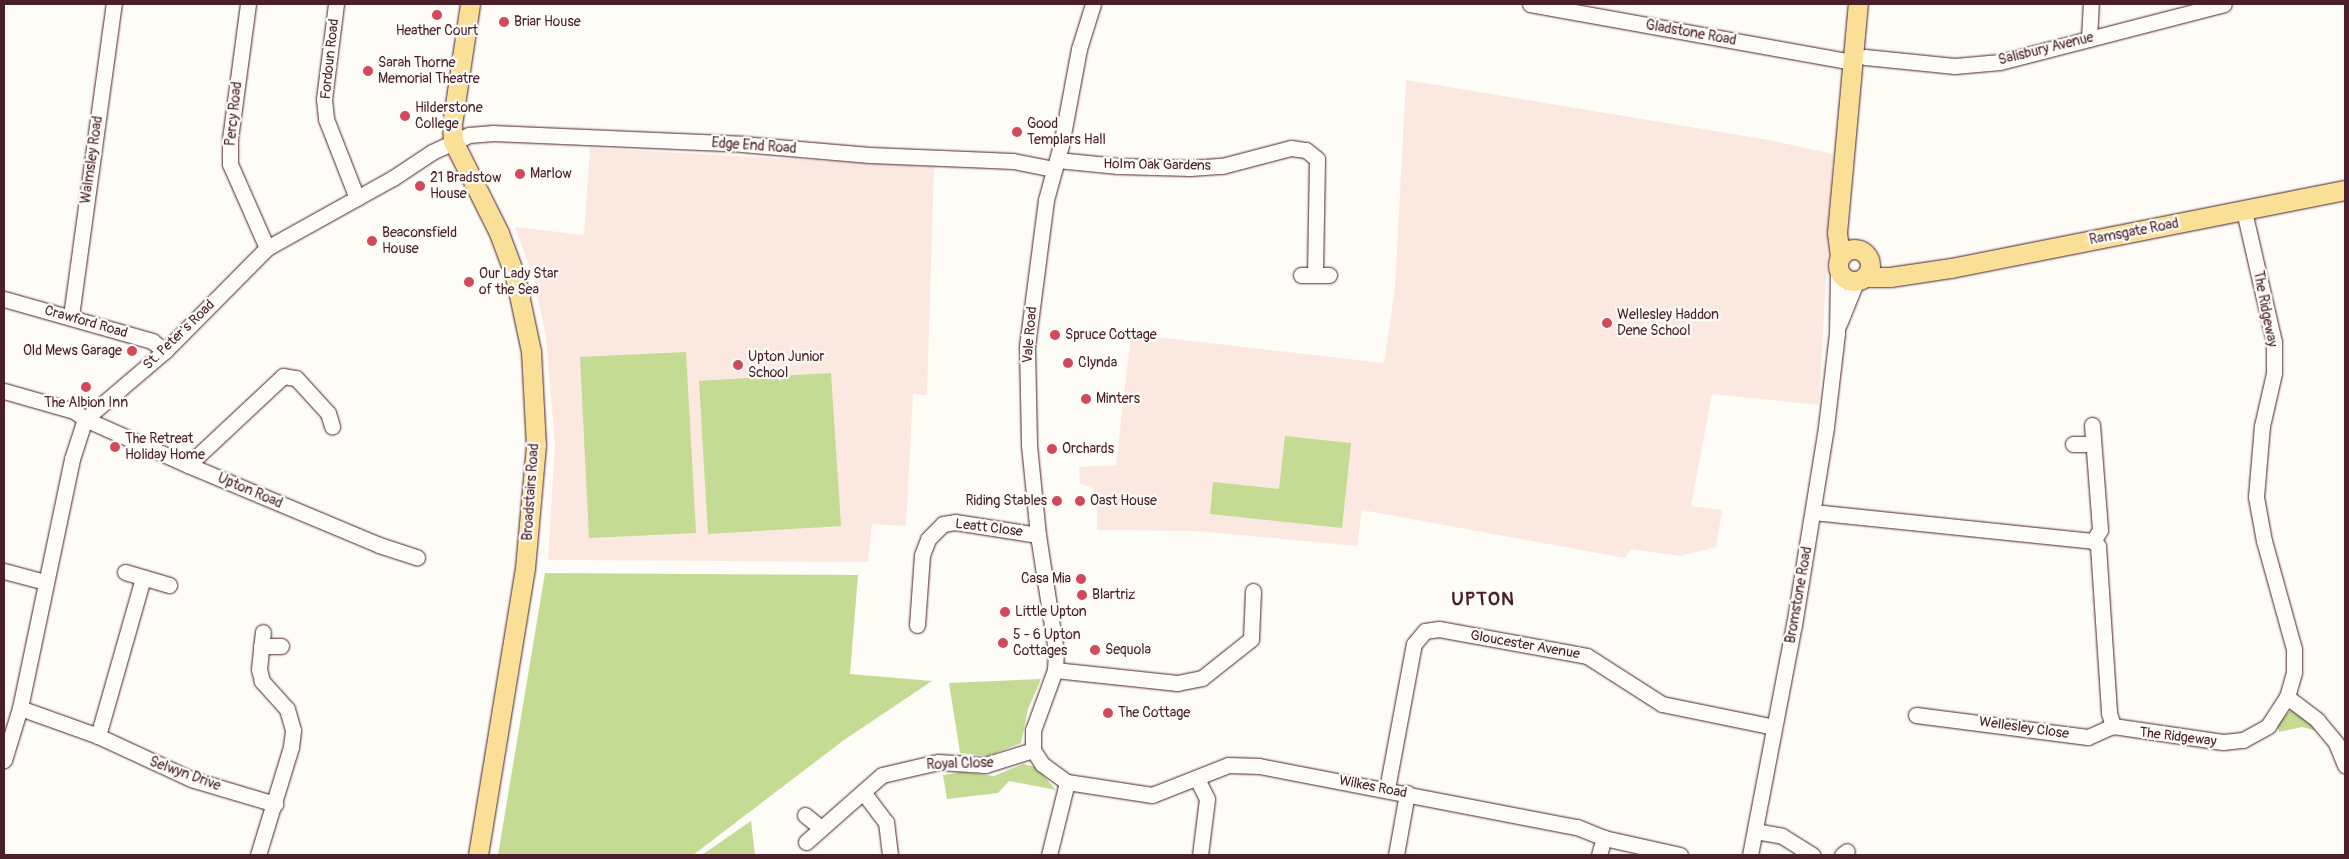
<!DOCTYPE html>
<style>
body{margin:0}
#map{position:relative;width:2349px;height:859px;overflow:hidden;background:#fdfcf7;font-family:Pangolin,sans-serif}
div>[style]{position:absolute}
.built>*{inset:0;background:#fbe9e1}
.green>*{inset:0;background:#c3db92}
.roads{filter:drop-shadow(0 0 1px #4a1f2b) drop-shadow(0 0 1px #4a1f2b)}
.minor>*{height:15px;margin:-7.5px;padding:0 7.5px;transform-origin:7.5px;border-radius:7.5px;background:#fdfcf7}
.major>*{height:19px;margin:-9.5px;padding:0 9.5px;transform-origin:9.5px;border-radius:9.5px;background:#fadf96}
.major>.ring{margin:-9.5px;padding:0;box-sizing:content-box;background:none;border:19px solid #fadf96;border-radius:50%}
.dots>*{width:14px;height:14px;translate:-50% -50%;box-sizing:border-box;border:2px solid #fdfcf7;border-radius:50%}
span{translate:-50% -50%;white-space:nowrap;text-align:center;line-height:1.15;-webkit-text-stroke:4.5px #fdfcf7;paint-order:stroke}
.poi-label{font-size:14px;color:#4a1f2b}
.left{translate:0 -50%;text-align:left}
.right{translate:-100% -50%;text-align:right}
.street-label{font-size:14px;color:#4a1f2b}
.district-label{font-size:19px;color:#4a1f2b;font-weight:700;letter-spacing:1px}
.frame{position:absolute;inset:0;border:5px solid #4a1f2b;pointer-events:none}
</style>
<div id="map">
<div class="built">
<div style="clip-path:polygon(1406px 80px,1769px 140px,1833px 154px,1819px 405px,1712px 394px,1691px 506px,1722px 510px,1716px 547px,1680px 556px,1631px 549px,1625px 558px,1362px 510px,1357px 546px,1197px 531px,1097px 530px,1097px 497px,1092px 488px,1080px 483px,1079px 467px,1116px 465px,1131px 334px,1384px 363px,1395px 287px)"></div>
<div style="clip-path:polygon(590px 148px,934px 167px,927px 395px,913px 394px,906px 526px,872px 524px,868px 562px,548px 560px,555px 445px,546px 337px,534px 279px,515px 227px,584px 235px)"></div>
</div>
<div class="green">
<div style="clip-path:polygon(686px 352px,696px 533px,589px 538px,580px 357px)"></div>
<div style="clip-path:polygon(831px 373px,841px 526px,708px 534px,699px 381px)"></div>
<div style="clip-path:polygon(1285px 436px,1351px 443px,1342px 528px,1210px 514px,1213px 482px,1279px 489px)"></div>
<div style="clip-path:polygon(545px 573px,858px 575px,850px 674px,932px 681px,844px 740px,693px 855px,498px 855px)"></div>
<div style="clip-path:polygon(1041px 679px,1028px 709px,1021px 743px,987px 756px,960px 753px,949px 683px)"></div>
<div style="clip-path:polygon(2293px 708px,2321px 732px,2302px 727px,2279px 732px,2277px 724px)"></div>
<div style="clip-path:polygon(1023px 764px,1036px 767px,1056px 790px,1009px 781px,998px 793px,947px 799px,943px 775px,963px 772px,994px 776px)"></div>
<div style="clip-path:polygon(751px 821px,755px 855px,701px 855px,712px 848px)"></div>
</div>
<div class="roads">
<div class="minor">
<div style="left:248px;top:4px;width:136px;rotate:97.6deg"></div>
<div style="left:230px;top:139px;width:25px;rotate:90deg"></div>
<div style="left:230px;top:164px;width:92px;rotate:66.2deg"></div>
<div style="left:336px;top:4px;width:96px;rotate:97.2deg"></div>
<div style="left:324px;top:99px;width:20px;rotate:84deg"></div>
<div style="left:326px;top:119px;width:85px;rotate:68.6deg"></div>
<div style="left:1093px;top:4px;width:47px;rotate:107.3deg"></div>
<div style="left:1079px;top:49px;width:98px;rotate:100.6deg"></div>
<div style="left:1061px;top:145px;width:57px;rotate:105.3deg"></div>
<div style="left:1046px;top:200px;width:148px;rotate:97.4deg"></div>
<div style="left:1027px;top:347px;width:98px;rotate:88.8deg"></div>
<div style="left:1029px;top:445px;width:90px;rotate:84.3deg"></div>
<div style="left:1038px;top:535px;width:117px;rotate:81.2deg"></div>
<div style="left:1056px;top:651px;width:19px;rotate:93deg"></div>
<div style="left:1055px;top:670px;width:64px;rotate:110.1deg"></div>
<div style="left:1033px;top:730px;width:20px;rotate:90deg"></div>
<div style="left:1033px;top:750px;width:17px;rotate:57deg"></div>
<div style="left:1042px;top:764px;width:31px;rotate:36deg"></div>
<div style="left:1067px;top:782px;width:86px;rotate:8.7deg"></div>
<div style="left:1152px;top:795px;width:82px;rotate:-21.5deg"></div>
<div style="left:1228px;top:765px;width:31px;rotate:2deg"></div>
<div style="left:1259px;top:766px;width:324px;rotate:10.9deg"></div>
<div style="left:1577px;top:827px;width:29px;rotate:22deg"></div>
<div style="left:1604px;top:838px;width:78px;rotate:12.6deg"></div>
<div style="left:1530px;top:4px;width:327px;rotate:10.2deg"></div>
<div style="left:2089px;top:39px;width:35px;rotate:-87deg"></div>
<div style="left:1865px;top:57px;width:90px;rotate:5.7deg"></div>
<div style="left:1955px;top:66px;width:45px;rotate:-5.1deg"></div>
<div style="left:2000px;top:62px;width:231px;rotate:-14.5deg"></div>
<div style="left:1057px;top:160px;width:61px;rotate:5.6deg"></div>
<div style="left:1118px;top:166px;width:72px;rotate:1.6deg"></div>
<div style="left:1190px;top:168px;width:32px;rotate:-4deg"></div>
<div style="left:1222px;top:166px;width:71px;rotate:-14.6deg"></div>
<div style="left:1291px;top:148px;width:15px;rotate:8deg"></div>
<div style="left:1306px;top:150px;width:14px;rotate:39deg"></div>
<div style="left:1317px;top:159px;width:116px;rotate:91deg"></div>
<div style="left:1301px;top:275px;width:28px"></div>
<div style="left:4px;top:299px;width:154px;rotate:15.8deg"></div>
<div style="left:152px;top:341px;width:16px;rotate:38deg"></div>
<div style="left:71px;top:316px;width:315px;rotate:-82.2deg"></div>
<div style="left:1839px;top:324px;width:45px;rotate:-68deg"></div>
<div style="left:4px;top:391px;width:73px;rotate:15.9deg"></div>
<div style="left:74px;top:411px;width:14px;rotate:36deg"></div>
<div style="left:85px;top:419px;width:113px;rotate:24.1deg"></div>
<div style="left:188px;top:465px;width:207px;rotate:22.7deg"></div>
<div style="left:379px;top:545px;width:40px;rotate:18deg"></div>
<div style="left:2092px;top:425px;width:105px;rotate:85.6deg"></div>
<div style="left:2100px;top:530px;width:13px;rotate:122deg"></div>
<div style="left:2073px;top:444px;width:19px"></div>
<div style="left:188px;top:465px;width:130px;rotate:-43.1deg"></div>
<div style="left:283px;top:376px;width:13px;rotate:9deg"></div>
<div style="left:296px;top:378px;width:47px;rotate:47.6deg"></div>
<div style="left:328px;top:413px;width:14px;rotate:73deg"></div>
<div style="left:1813px;top:512px;width:281px;rotate:5.9deg"></div>
<div style="left:2093px;top:541px;width:7px;rotate:45deg"></div>
<div style="left:2098px;top:546px;width:167px;rotate:86.2deg"></div>
<div style="left:2109px;top:713px;width:14px;rotate:73deg"></div>
<div style="left:2113px;top:726px;width:111px;rotate:8.3deg"></div>
<div style="left:2223px;top:742px;width:20px;rotate:-6deg"></div>
<div style="left:2243px;top:740px;width:29px;rotate:-29deg"></div>
<div style="left:2268px;top:726px;width:35px;rotate:-57deg"></div>
<div style="left:2287px;top:697px;width:26px;rotate:-74deg"></div>
<div style="left:2294px;top:672px;width:23px;rotate:-90deg"></div>
<div style="left:2294px;top:649px;width:112px;rotate:-105.5deg"></div>
<div style="left:2264px;top:541px;width:45px;rotate:-100.3deg"></div>
<div style="left:2256px;top:497px;width:71px;rotate:-85.2deg"></div>
<div style="left:2262px;top:426px;width:54px;rotate:-77.2deg"></div>
<div style="left:2274px;top:373px;width:31px;rotate:-90deg"></div>
<div style="left:2274px;top:342px;width:134px;rotate:-102.9deg"></div>
<div style="left:4px;top:571px;width:42px;rotate:15deg"></div>
<div style="left:125px;top:572px;width:46px;rotate:16.5deg"></div>
<div style="left:917px;top:625px;width:70px;rotate:-85.9deg"></div>
<div style="left:922px;top:555px;width:17px;rotate:-69deg"></div>
<div style="left:928px;top:539px;width:21px;rotate:-45deg"></div>
<div style="left:943px;top:524px;width:12px;rotate:-9deg"></div>
<div style="left:955px;top:522px;width:84px;rotate:8.9deg"></div>
<div style="left:261px;top:646px;width:20px"></div>
<div style="left:1055px;top:670px;width:123px;rotate:6.1deg"></div>
<div style="left:1177px;top:683px;width:25px;rotate:-11deg"></div>
<div style="left:1202px;top:678px;width:63px;rotate:-38.5deg"></div>
<div style="left:1251px;top:639px;width:48px;rotate:-87.6deg"></div>
<div style="left:2287px;top:697px;width:38px;rotate:37deg"></div>
<div style="left:2317px;top:720px;width:30px;rotate:50deg"></div>
<div style="left:2336px;top:743px;width:24px;rotate:68deg"></div>
<div style="left:20px;top:708px;width:83px;rotate:19.7deg"></div>
<div style="left:98px;top:736px;width:102px;rotate:24.8deg"></div>
<div style="left:191px;top:779px;width:88px;rotate:16.6deg"></div>
<div style="left:1916px;top:715px;width:173px;rotate:7.3deg"></div>
<div style="left:2088px;top:737px;width:27px;rotate:-24deg"></div>
<div style="left:98px;top:736px;width:164px;rotate:-74.1deg"></div>
<div style="left:4px;top:760px;width:54px;rotate:-72.9deg"></div>
<div style="left:20px;top:708px;width:254px;rotate:-78.2deg"></div>
<div style="left:72px;top:459px;width:42px;rotate:-72deg"></div>
<div style="left:85px;top:419px;width:105px;rotate:-40.4deg"></div>
<div style="left:165px;top:351px;width:145px;rotate:-45.3deg"></div>
<div style="left:267px;top:248px;width:144px;rotate:-29.1deg"></div>
<div style="left:393px;top:178px;width:47px;rotate:-33.7deg"></div>
<div style="left:432px;top:152px;width:41px;rotate:-24.7deg"></div>
<div style="left:469px;top:135px;width:24px;rotate:-5deg"></div>
<div style="left:493px;top:133px;width:249px;rotate:2.5deg"></div>
<div style="left:742px;top:144px;width:128px;rotate:4.9deg"></div>
<div style="left:870px;top:155px;width:143px;rotate:2.4deg"></div>
<div style="left:1013px;top:161px;width:42px;rotate:11deg"></div>
<div style="left:1197px;top:779px;width:22px;rotate:63deg"></div>
<div style="left:1207px;top:799px;width:56px;rotate:97.1deg"></div>
<div style="left:1387px;top:789px;width:147px;rotate:-79.5deg"></div>
<div style="left:1414px;top:644px;width:17px;rotate:-50deg"></div>
<div style="left:1425px;top:631px;width:14px;rotate:-8deg"></div>
<div style="left:1439px;top:629px;width:150px;rotate:10.3deg"></div>
<div style="left:1587px;top:656px;width:89px;rotate:32.6deg"></div>
<div style="left:1662px;top:704px;width:114px;rotate:11.6deg"></div>
<div style="left:863px;top:792px;width:38px;rotate:53deg"></div>
<div style="left:886px;top:822px;width:33px;rotate:83deg"></div>
<div style="left:805px;top:815px;width:21px;rotate:39deg"></div>
<div style="left:1755px;top:831px;width:27px;rotate:10deg"></div>
<div style="left:1782px;top:836px;width:36px;rotate:32deg"></div>
<div style="left:806px;top:842px;width:101px;rotate:-41.4deg"></div>
<div style="left:882px;top:775px;width:57px;rotate:-13.1deg"></div>
<div style="left:938px;top:762px;width:47px;rotate:3.7deg"></div>
<div style="left:985px;top:765px;width:50px;rotate:-17.4deg"></div>
<div style="left:258px;top:855px;width:113px;rotate:-73deg"></div>
<div style="left:291px;top:747px;width:17px;rotate:-83deg"></div>
<div style="left:293px;top:730px;width:22px;rotate:-106deg"></div>
<div style="left:287px;top:709px;width:38px;rotate:-132deg"></div>
<div style="left:262px;top:681px;width:12px;rotate:-104deg"></div>
<div style="left:259px;top:669px;width:37px;rotate:-84deg"></div>
<div style="left:1049px;top:855px;width:75px;rotate:-76.1deg"></div>
<div style="left:1396px;top:855px;width:63px;rotate:-79.9deg"></div>
<div style="left:1599px;top:855px;width:18px;rotate:-74deg"></div>
<div style="left:1750px;top:855px;width:234px;rotate:-79.2deg"></div>
<div style="left:1794px;top:625px;width:201px;rotate:-80.8deg"></div>
<div style="left:1826px;top:427px;width:95px;rotate:-83.3deg"></div>
<div style="left:1837px;top:333px;width:67px;rotate:-89.1deg"></div>
<div style="left:1842px;top:855px;width:6px;rotate:-39deg"></div>
</div>
<div class="major">
<div style="left:470px;top:4px;width:121px;rotate:98.5deg"></div>
<div style="left:452px;top:124px;width:17px;rotate:87deg"></div>
<div style="left:453px;top:141px;width:103px;rotate:63.4deg"></div>
<div style="left:499px;top:233px;width:46px;rotate:69.6deg"></div>
<div style="left:515px;top:276px;width:77px;rotate:78deg"></div>
<div style="left:531px;top:351px;width:94px;rotate:87deg"></div>
<div style="left:536px;top:445px;width:123px;rotate:95.1deg"></div>
<div style="left:525px;top:568px;width:291px;rotate:99.3deg"></div>
<div class="ring" style="left:1838px;top:249px;width:13px;height:13px"></div>
<div style="left:1840px;top:257px;width:24px;rotate:-97deg"></div>
<div style="left:1837px;top:233px;width:230px;rotate:-84.8deg"></div>
<div style="left:1866px;top:277px;width:24px"></div>
<div style="left:1890px;top:277px;width:62px;rotate:-8.4deg"></div>
<div style="left:1951px;top:268px;width:402px;rotate:-11.2deg"></div>
</div>
</div>
<div class="dots">
<div style="left:437px;top:15px;background:#d1495b"></div>
<div style="left:504px;top:22px;background:#d1495b"></div>
<div style="left:368px;top:71px;background:#d1495b"></div>
<div style="left:405px;top:116px;background:#d1495b"></div>
<div style="left:1017px;top:132px;background:#d1495b"></div>
<div style="left:520px;top:174px;background:#d1495b"></div>
<div style="left:420px;top:186px;background:#d1495b"></div>
<div style="left:372px;top:241px;background:#d1495b"></div>
<div style="left:469px;top:282px;background:#d1495b"></div>
<div style="left:1607px;top:323px;background:#d1495b"></div>
<div style="left:1055px;top:335px;background:#d1495b"></div>
<div style="left:132px;top:351px;background:#d1495b"></div>
<div style="left:1068px;top:363px;background:#d1495b"></div>
<div style="left:738px;top:365px;background:#d1495b"></div>
<div style="left:86px;top:387px;background:#d1495b"></div>
<div style="left:1086px;top:399px;background:#d1495b"></div>
<div style="left:115px;top:447px;background:#d1495b"></div>
<div style="left:1052px;top:449px;background:#d1495b"></div>
<div style="left:1057px;top:501px;background:#d1495b"></div>
<div style="left:1080px;top:501px;background:#d1495b"></div>
<div style="left:1081px;top:579px;background:#d1495b"></div>
<div style="left:1082px;top:595px;background:#d1495b"></div>
<div style="left:1005px;top:612px;background:#d1495b"></div>
<div style="left:1003px;top:643px;background:#d1495b"></div>
<div style="left:1095px;top:650px;background:#d1495b"></div>
<div style="left:1108px;top:713px;background:#d1495b"></div>
</div>
<div class="poi-label">
<span class="left" style="left:514px;top:22px">Briar House</span>
<span style="left:437px;top:31px">Heather Court</span>
<span class="left" style="left:378px;top:71px">Sarah Thorne<br>Memorial Theatre</span>
<span class="left" style="left:415px;top:116px">Hilderstone<br>College</span>
<span class="left" style="left:1027px;top:132px">Good<br>Templars Hall</span>
<span class="left" style="left:530px;top:174px">Marlow</span>
<span class="left" style="left:430px;top:186px">21 Bradstow<br>House</span>
<span class="left" style="left:382px;top:241px">Beaconsfield<br>House</span>
<span class="left" style="left:479px;top:282px">Our Lady Star<br>of the Sea</span>
<span class="left" style="left:1617px;top:323px">Wellesley Haddon<br>Dene School</span>
<span class="left" style="left:1065px;top:335px">Spruce Cottage</span>
<span class="right" style="left:122px;top:351px">Old Mews Garage</span>
<span class="left" style="left:748px;top:365px">Upton Junior<br>School</span>
<span class="left" style="left:1078px;top:363px">Clynda</span>
<span class="left" style="left:1096px;top:399px">Minters</span>
<span style="left:86px;top:403px">The Albion Inn</span>
<span class="left" style="left:125px;top:447px">The Retreat<br>Holiday Home</span>
<span class="left" style="left:1062px;top:449px">Orchards</span>
<span class="right" style="left:1047px;top:501px">Riding Stables</span>
<span class="left" style="left:1090px;top:501px">Oast House</span>
<span class="right" style="left:1071px;top:579px">Casa Mia</span>
<span class="left" style="left:1092px;top:595px">Blartriz</span>
<span class="left" style="left:1015px;top:612px">Little Upton</span>
<span class="left" style="left:1013px;top:643px">5 - 6 Upton<br>Cottages</span>
<span class="left" style="left:1105px;top:650px">Sequola</span>
<span class="left" style="left:1118px;top:713px">The Cottage</span>
</div>
<div class="street-label">
<span style="left:1691px;top:33px;rotate:10deg">Gladstone Road</span>
<span style="left:2046px;top:49px;rotate:-14deg">Salisbury Avenue</span>
<span style="left:330px;top:59px;rotate:-84deg">Fordoun Road</span>
<span style="left:234px;top:114px;rotate:-84deg">Percy Road</span>
<span style="left:754px;top:146px;rotate:4deg">Edge End Road</span>
<span style="left:92px;top:160px;rotate:-82deg">Walmsley Road</span>
<span style="left:1157px;top:165px;rotate:1deg">Holm Oak Gardens</span>
<span style="left:2134px;top:232px;rotate:-11deg">Ramsgate Road</span>
<span style="left:2265px;top:309px;rotate:79deg">The Ridgeway</span>
<span style="left:86px;top:322px;rotate:16deg">Crawford Road</span>
<span style="left:179px;top:335px;rotate:-44deg">St. Peter's Road</span>
<span style="left:1030px;top:335px;rotate:-85deg">Vale Road</span>
<span style="left:250px;top:491px;rotate:23deg">Upton Road</span>
<span style="left:531px;top:492px;rotate:-86deg">Broadstairs Road</span>
<span style="left:989px;top:528px;rotate:7deg">Leatt Close</span>
<span style="left:1799px;top:595px;rotate:-80deg">Bromstone Road</span>
<span style="left:1525px;top:645px;rotate:10deg">Gloucester Avenue</span>
<span style="left:2024px;top:728px;rotate:8deg">Wellesley Close</span>
<span style="left:2178px;top:737px;rotate:7deg">The Ridgeway</span>
<span style="left:960px;top:764px;rotate:-2deg">Royal Close</span>
<span style="left:185px;top:774px;rotate:20deg">Selwyn Drive</span>
<span style="left:1373px;top:787px;rotate:11deg">Wilkes Road</span>
</div>
<div class="district-label">
<span style="left:1483px;top:600px">UPTON</span>
</div>
<div class="frame"></div>
</div>
